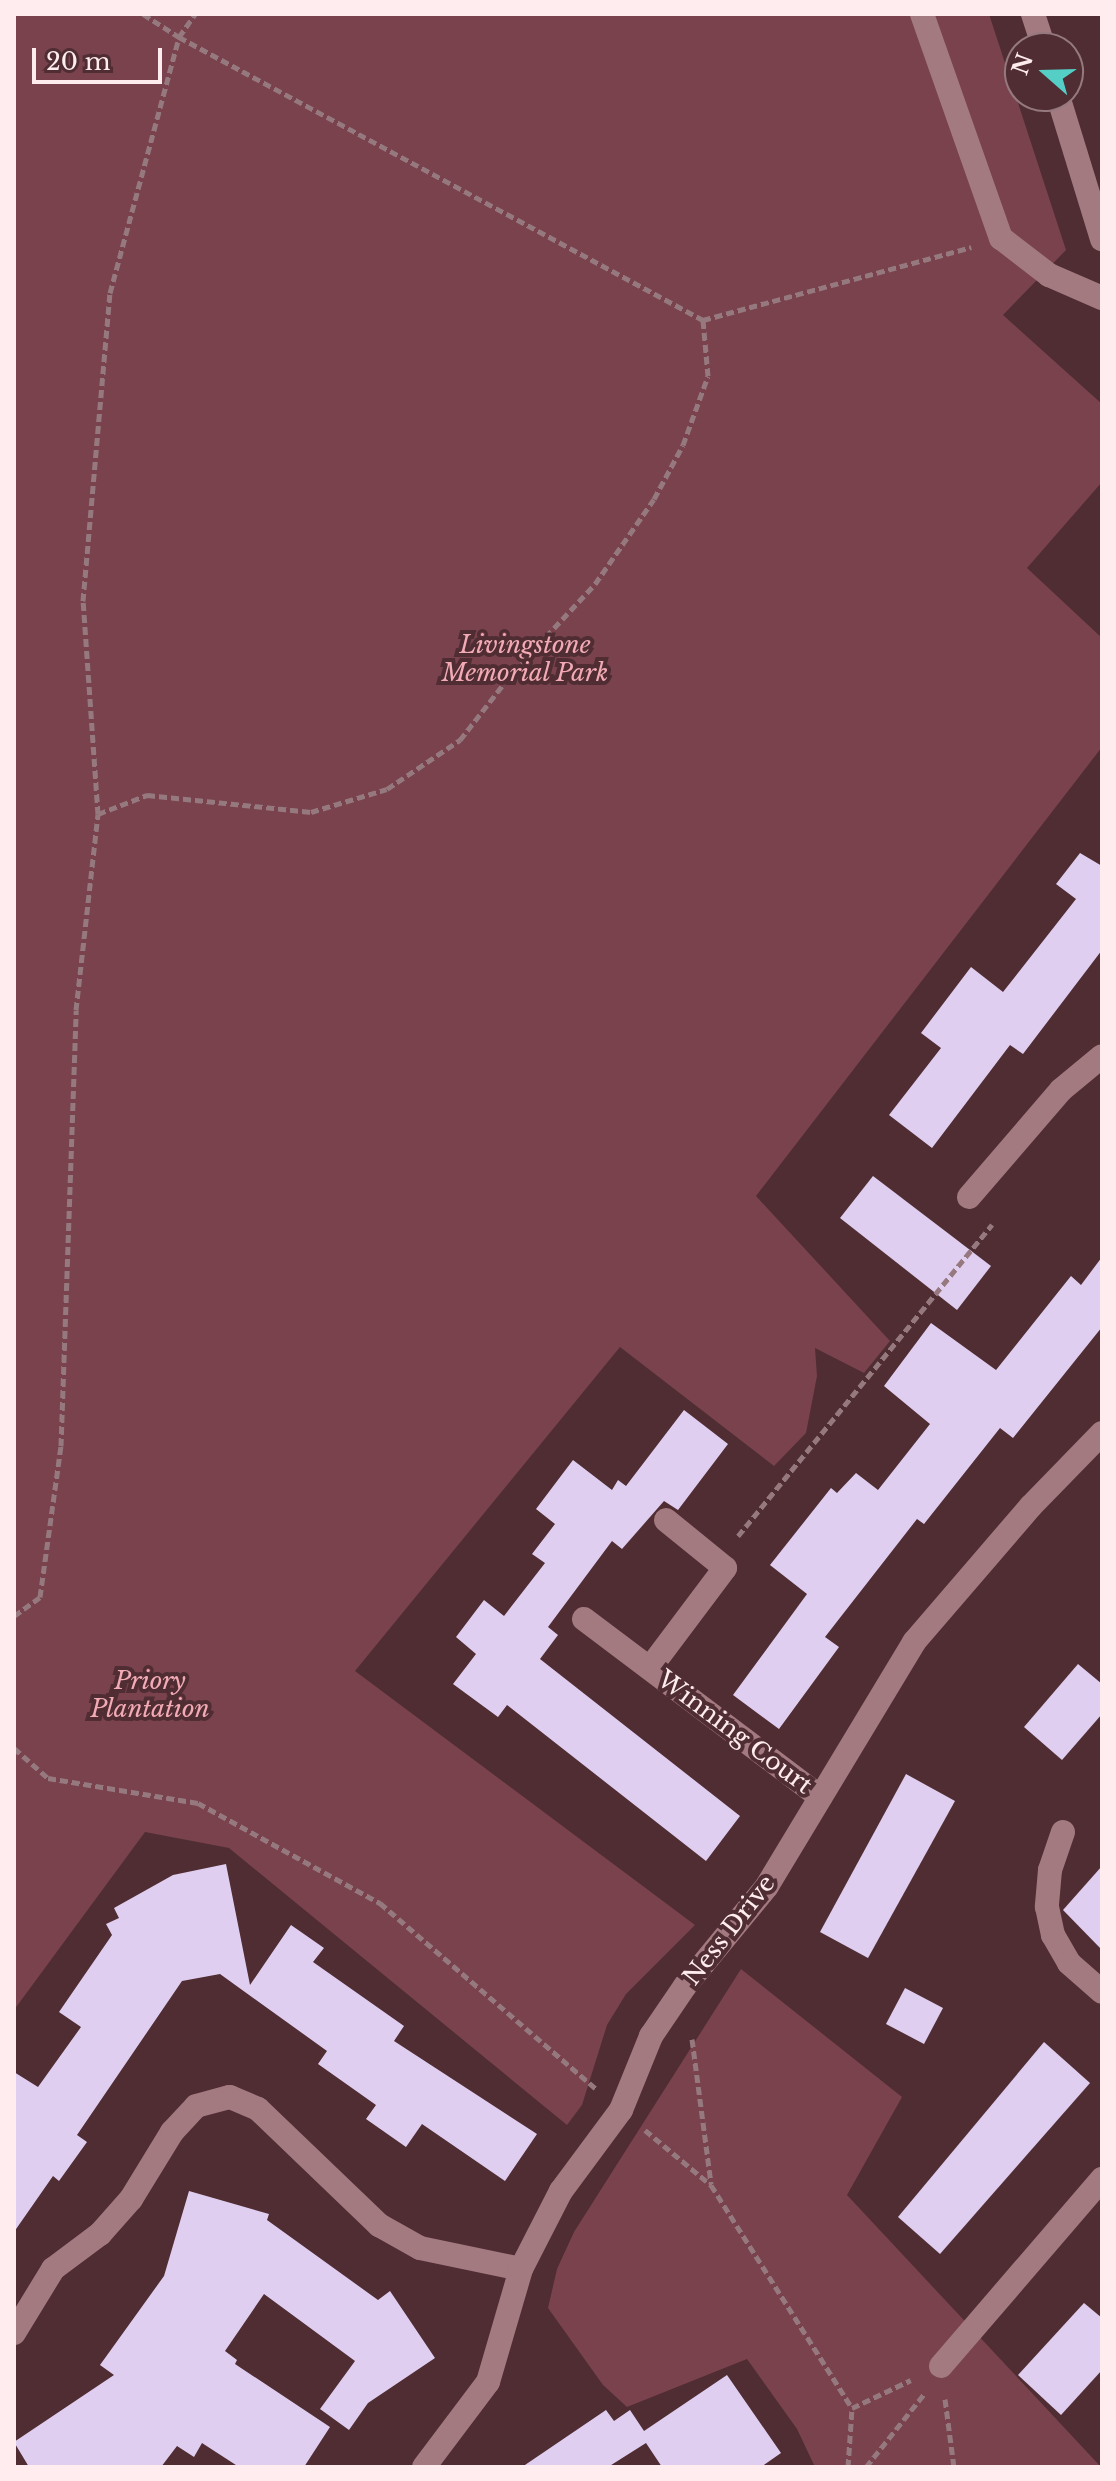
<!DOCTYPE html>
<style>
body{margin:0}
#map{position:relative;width:1116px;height:2481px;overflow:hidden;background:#4f2d33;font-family:"Libre Baskerville",serif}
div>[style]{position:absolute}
.green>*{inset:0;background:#79424c}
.building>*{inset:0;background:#e0cef0}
.path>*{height:5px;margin-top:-2.5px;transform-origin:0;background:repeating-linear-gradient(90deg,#95797e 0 8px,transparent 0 12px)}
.minor>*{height:24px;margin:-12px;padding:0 12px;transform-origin:12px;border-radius:12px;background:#a37a80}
span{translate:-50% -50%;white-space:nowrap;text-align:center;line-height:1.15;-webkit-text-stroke:8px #4f2d33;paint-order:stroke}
.park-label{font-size:24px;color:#f2aab5;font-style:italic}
.street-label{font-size:24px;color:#feecee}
.frame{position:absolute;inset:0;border:16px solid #feecee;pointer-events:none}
.north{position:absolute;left:1004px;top:32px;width:80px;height:80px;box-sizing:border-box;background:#4f2d33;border:2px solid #95797e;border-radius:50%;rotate:290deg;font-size:22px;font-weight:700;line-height:32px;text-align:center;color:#feecee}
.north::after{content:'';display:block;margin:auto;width:28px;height:36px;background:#55cec5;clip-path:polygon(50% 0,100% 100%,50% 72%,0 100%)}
.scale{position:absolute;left:32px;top:48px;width:130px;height:36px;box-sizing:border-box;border:4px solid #feecee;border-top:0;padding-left:10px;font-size:24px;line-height:28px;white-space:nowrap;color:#feecee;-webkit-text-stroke:6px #4f2d33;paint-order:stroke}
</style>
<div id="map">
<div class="green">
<div style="clip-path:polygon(14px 14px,989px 14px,1066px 250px,1003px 315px,1102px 404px,1102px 482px,1027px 568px,1102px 638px,1102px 747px,756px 1196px,890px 1341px,864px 1373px,815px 1348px,817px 1376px,806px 1433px,774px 1466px,620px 1347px,355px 1671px,695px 1925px,626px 1994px,607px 2025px,582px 2105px,567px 2125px,229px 1848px,145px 1832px,14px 2010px)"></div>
<div style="clip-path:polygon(741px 1969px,902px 2097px,847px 2195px,1101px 2467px,815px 2467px,797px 2429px,747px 2359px,627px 2407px,603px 2385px,548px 2308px,557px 2269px,574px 2232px)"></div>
</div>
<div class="building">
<div style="clip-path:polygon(1080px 853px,1102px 866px,1102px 950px,1023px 1054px,1010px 1045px,932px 1148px,889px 1115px,941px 1048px,921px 1033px,971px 967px,1003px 992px,1076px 899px,1056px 884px)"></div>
<div style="clip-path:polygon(873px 1176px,991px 1266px,957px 1310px,840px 1218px)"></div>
<div style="clip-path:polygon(1102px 1257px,1102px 1327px,1013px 1438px,1000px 1428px,924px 1524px,917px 1519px,825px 1637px,839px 1647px,779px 1729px,733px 1695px,807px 1594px,770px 1565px,831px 1488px,837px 1493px,856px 1473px,878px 1490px,930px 1424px,884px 1386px,931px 1323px,996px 1370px,1071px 1276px,1081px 1285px)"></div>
<div style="clip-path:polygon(684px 1410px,728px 1444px,678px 1510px,664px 1501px,622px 1549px,612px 1541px,548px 1627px,558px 1635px,540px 1659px,740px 1816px,706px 1861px,507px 1705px,498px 1717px,453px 1684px,476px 1654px,456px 1637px,484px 1600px,504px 1616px,545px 1563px,532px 1554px,555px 1524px,536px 1509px,573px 1460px,612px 1490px,618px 1480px,626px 1486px)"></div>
<div style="clip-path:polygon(1078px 1664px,1102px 1684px,1102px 1714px,1062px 1760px,1024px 1727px)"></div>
<div style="clip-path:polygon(906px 1774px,955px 1801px,868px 1958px,820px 1932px)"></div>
<div style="clip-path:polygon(226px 1864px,250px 1985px,291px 1925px,324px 1948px,313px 1962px,404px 2026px,394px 2041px,537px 2134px,505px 2181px,422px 2124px,406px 2147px,366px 2119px,376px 2105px,318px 2064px,327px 2051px,220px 1974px,182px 1981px,77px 2135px,87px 2142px,59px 2181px,53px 2176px,14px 2232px,14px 2072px,38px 2087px,81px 2027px,59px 2012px,112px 1935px,106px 1924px,119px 1918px,114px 1908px,173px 1875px)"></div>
<div style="clip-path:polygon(1102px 1866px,1102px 1950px,1063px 1910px)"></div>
<div style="clip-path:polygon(905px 1988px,943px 2008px,924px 2044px,886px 2024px)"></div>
<div style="clip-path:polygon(1044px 2042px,1090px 2083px,940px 2254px,898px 2217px)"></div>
<div style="clip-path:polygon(189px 2191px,269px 2214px,267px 2220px,378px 2300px,390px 2291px,435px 2358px,368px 2403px,349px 2430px,320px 2409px,355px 2361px,264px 2294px,225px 2351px,237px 2360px,235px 2364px,330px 2427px,304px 2467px,239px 2467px,202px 2443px,194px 2457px,177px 2446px,161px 2467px,29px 2467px,14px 2442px,114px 2375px,100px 2365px,164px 2276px)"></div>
<div style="clip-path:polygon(1084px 2303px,1102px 2318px,1102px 2370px,1061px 2415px,1018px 2375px)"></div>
<div style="clip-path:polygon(727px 2375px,781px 2453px,761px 2467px,662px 2467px,646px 2443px,608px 2467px,522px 2467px,606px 2410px,614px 2421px,630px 2410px,644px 2431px)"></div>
</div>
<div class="path">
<div style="left:143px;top:14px;width:43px;rotate:32.6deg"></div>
<div style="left:179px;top:37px;width:28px;rotate:-55deg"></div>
<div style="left:98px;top:814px;width:53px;rotate:-21.2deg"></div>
<div style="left:147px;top:795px;width:165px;rotate:5.9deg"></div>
<div style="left:311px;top:812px;width:79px;rotate:-16.8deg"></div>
<div style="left:387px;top:789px;width:88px;rotate:-33.9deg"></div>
<div style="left:460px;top:740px;width:86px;rotate:-52.1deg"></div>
<div style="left:513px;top:672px;width:120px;rotate:-47deg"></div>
<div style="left:595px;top:584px;width:103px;rotate:-55.2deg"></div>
<div style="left:654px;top:499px;width:61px;rotate:-61.8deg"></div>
<div style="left:683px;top:445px;width:73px;rotate:-70.1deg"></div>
<div style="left:708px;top:376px;width:56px;rotate:-95.1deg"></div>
<div style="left:738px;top:1536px;width:402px;rotate:-50.8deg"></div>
<div style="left:14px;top:1616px;width:32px;rotate:-36deg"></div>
<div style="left:40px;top:1597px;width:152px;rotate:-82.1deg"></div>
<div style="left:61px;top:1446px;width:436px;rotate:-88deg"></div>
<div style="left:76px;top:1010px;width:197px;rotate:-83.6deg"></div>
<div style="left:98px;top:814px;width:214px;rotate:-94deg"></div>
<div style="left:83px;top:601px;width:309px;rotate:-85deg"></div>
<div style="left:110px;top:293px;width:265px;rotate:-74.9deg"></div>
<div style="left:179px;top:37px;width:596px;rotate:28.37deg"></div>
<div style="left:703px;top:320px;width:278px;rotate:-15.2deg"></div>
<div style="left:14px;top:1748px;width:45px;rotate:41.4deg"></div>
<div style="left:48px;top:1778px;width:152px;rotate:9.5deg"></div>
<div style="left:198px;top:1803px;width:208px;rotate:28.8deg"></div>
<div style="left:380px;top:1903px;width:284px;rotate:40.7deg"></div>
<div style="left:692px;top:2039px;width:146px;rotate:82.5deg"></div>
<div style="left:645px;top:2130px;width:86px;rotate:39.8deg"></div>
<div style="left:711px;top:2185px;width:264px;rotate:57.7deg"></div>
<div style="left:852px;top:2408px;width:65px;rotate:-25.4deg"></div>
<div style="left:945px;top:2399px;width:69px;rotate:82.5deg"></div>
<div style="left:848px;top:2467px;width:59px;rotate:-86.1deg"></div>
<div style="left:866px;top:2467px;width:93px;rotate:-51.5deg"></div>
</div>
<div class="minor">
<div style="left:922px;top:14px;width:238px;rotate:70.6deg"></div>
<div style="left:1001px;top:238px;width:61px;rotate:37.6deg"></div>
<div style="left:1049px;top:275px;width:58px;rotate:23.5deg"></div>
<div style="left:1033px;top:14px;width:36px;rotate:72deg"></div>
<div style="left:1058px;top:96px;width:150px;rotate:72.9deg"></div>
<div style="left:969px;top:1197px;width:141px;rotate:-49.3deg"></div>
<div style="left:1061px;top:1090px;width:53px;rotate:-39.7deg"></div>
<div style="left:584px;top:1619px;width:296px;rotate:37deg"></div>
<div style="left:650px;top:1668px;width:125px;rotate:-53.1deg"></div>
<div style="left:725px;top:1568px;width:76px;rotate:-140.9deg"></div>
<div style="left:1063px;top:1832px;width:40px;rotate:108.9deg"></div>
<div style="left:1050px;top:1870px;width:37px;rotate:95deg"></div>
<div style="left:1047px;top:1907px;width:29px;rotate:78deg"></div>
<div style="left:1053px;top:1935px;width:32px;rotate:60deg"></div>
<div style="left:1069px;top:1963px;width:44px;rotate:41.3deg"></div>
<div style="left:14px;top:2333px;width:75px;rotate:-58.6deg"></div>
<div style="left:53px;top:2269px;width:59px;rotate:-36.7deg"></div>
<div style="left:100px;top:2234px;width:47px;rotate:-48.5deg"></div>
<div style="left:131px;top:2199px;width:79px;rotate:-58.5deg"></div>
<div style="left:172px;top:2132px;width:35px;rotate:-47deg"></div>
<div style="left:196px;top:2106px;width:35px;rotate:-15deg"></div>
<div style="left:230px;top:2097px;width:30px;rotate:23deg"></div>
<div style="left:258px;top:2109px;width:168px;rotate:43.8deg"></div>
<div style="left:379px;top:2225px;width:47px;rotate:29.3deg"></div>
<div style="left:420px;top:2248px;width:103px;rotate:11.7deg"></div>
<div style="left:941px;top:2366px;width:247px;rotate:-49.3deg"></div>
<div style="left:424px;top:2467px;width:106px;rotate:-53deg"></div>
<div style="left:488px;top:2382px;width:118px;rotate:-73.7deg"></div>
<div style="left:521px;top:2269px;width:88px;rotate:-62.9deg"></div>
<div style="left:561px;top:2191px;width:101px;rotate:-53.5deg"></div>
<div style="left:621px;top:2110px;width:80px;rotate:-67.9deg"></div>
<div style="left:651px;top:2036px;width:60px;rotate:-55.8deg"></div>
<div style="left:685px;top:1986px;width:129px;rotate:-50.6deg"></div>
<div style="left:767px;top:1886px;width:285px;rotate:-58.9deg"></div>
<div style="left:914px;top:1642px;width:179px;rotate:-49.3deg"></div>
<div style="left:1031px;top:1506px;width:102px;rotate:-45.8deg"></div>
</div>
<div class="park-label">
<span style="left:525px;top:659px">Livingstone<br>Memorial Park</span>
<span style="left:150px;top:1695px">Priory<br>Plantation</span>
</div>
<div class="street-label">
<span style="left:735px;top:1732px;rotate:37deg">Winning Court</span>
<span style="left:729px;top:1930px;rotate:-52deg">Ness Drive</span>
</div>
<div class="frame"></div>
<div class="north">N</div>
<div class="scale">20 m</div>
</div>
